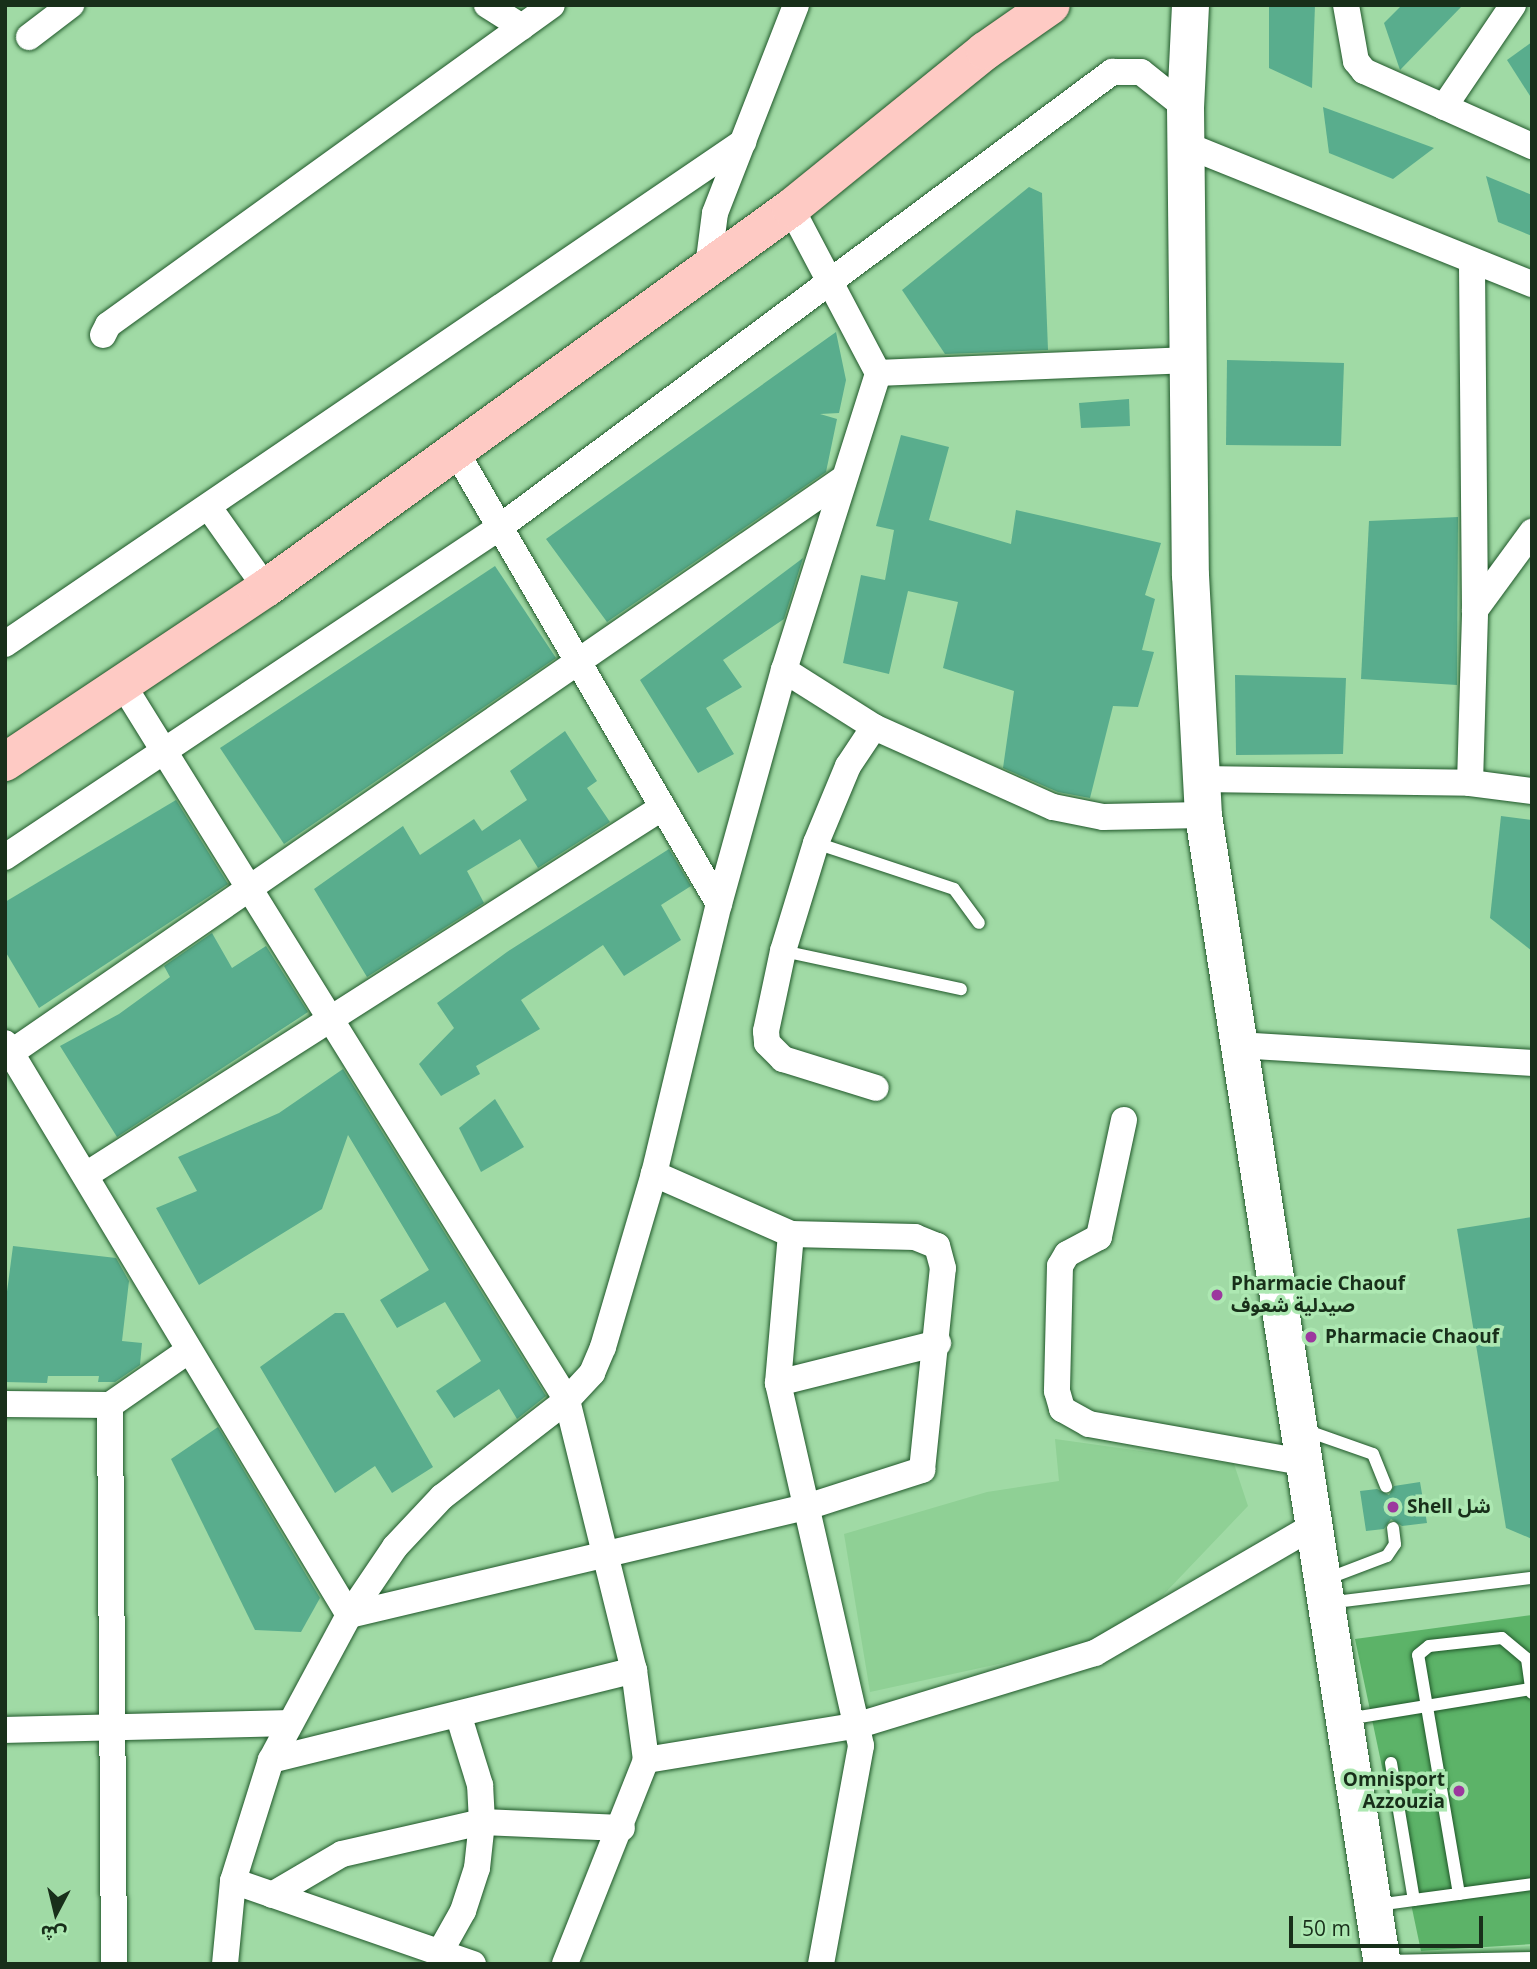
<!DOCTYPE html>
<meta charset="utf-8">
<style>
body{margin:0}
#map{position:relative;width:1537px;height:1969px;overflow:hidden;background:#a0daa5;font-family:"Open Sans","Noto Sans Arabic",sans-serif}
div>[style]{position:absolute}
.built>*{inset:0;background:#8fd095}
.green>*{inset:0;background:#5cb368}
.building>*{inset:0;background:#59ad8d}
.roads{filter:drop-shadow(0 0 2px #20582a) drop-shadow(0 0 2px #20582a)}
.lane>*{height:12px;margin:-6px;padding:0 6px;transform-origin:6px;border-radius:6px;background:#fff}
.street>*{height:26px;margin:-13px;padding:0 13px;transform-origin:13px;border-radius:13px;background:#fff}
.secondary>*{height:37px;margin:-18.5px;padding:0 18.5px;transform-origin:18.5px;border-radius:18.5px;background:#fff}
.primary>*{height:38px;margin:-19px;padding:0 19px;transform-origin:19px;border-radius:19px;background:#fecac4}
.dots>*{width:19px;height:19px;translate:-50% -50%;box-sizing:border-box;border:4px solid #ade8b2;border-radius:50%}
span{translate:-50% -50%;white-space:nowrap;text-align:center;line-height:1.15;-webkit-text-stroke:7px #ade8b2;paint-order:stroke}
.poi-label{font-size:19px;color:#182f1a;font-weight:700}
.left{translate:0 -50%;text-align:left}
.right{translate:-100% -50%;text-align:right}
.frame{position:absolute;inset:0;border:7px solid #182f1a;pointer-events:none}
.north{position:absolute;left:21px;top:1878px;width:70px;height:70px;-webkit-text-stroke:5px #ade8b2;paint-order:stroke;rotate:187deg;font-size:19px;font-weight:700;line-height:28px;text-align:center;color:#182f1a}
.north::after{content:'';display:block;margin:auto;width:24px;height:32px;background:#182f1a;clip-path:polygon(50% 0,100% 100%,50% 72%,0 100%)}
.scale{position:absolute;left:1289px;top:1916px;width:194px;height:32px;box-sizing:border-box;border:4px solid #182f1a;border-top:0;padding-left:9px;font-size:21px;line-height:24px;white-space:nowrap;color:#182f1a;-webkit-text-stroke:5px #ade8b2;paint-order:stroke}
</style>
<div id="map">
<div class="built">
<div style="clip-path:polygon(1055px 1439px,1234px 1464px,1248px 1506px,1123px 1637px,870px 1692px,844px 1534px,987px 1492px,1059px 1481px)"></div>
<div style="clip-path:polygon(1532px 1946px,1532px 1964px,1422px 1964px,1421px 1951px)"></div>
</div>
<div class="green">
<div style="clip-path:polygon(1532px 1615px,1532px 1944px,1421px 1951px,1355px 1639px)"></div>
</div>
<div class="building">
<div style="clip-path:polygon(1269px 5px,1315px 5px,1312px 88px,1269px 68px)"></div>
<div style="clip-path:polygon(1402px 5px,1463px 5px,1400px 70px,1384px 23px)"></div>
<div style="clip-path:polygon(1532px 42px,1532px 99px,1507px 60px)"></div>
<div style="clip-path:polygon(1323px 107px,1434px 148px,1393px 179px,1329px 153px)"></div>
<div style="clip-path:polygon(1486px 176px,1532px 195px,1532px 236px,1498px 222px)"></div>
<div style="clip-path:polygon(1029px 187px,1042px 193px,1048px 350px,945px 354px,902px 290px)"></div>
<div style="clip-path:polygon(836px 332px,846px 380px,839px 413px,820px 414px,837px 419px,826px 472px,607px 622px,546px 539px)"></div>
<div style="clip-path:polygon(1227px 360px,1344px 363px,1341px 446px,1226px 445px)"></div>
<div style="clip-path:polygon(1129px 399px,1130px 426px,1081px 428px,1079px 403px)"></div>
<div style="clip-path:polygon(901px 435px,949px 447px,929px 520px,1011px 544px,1016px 510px,1161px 543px,1145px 595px,1155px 599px,1142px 650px,1154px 652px,1138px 707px,1113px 706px,1090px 798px,1058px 792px,1003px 768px,1014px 691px,943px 668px,958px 602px,908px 591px,889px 674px,843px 663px,861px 575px,885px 580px,894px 530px,876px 526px)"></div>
<div style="clip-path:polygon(1458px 517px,1457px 685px,1361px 679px,1369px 521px)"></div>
<div style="clip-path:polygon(803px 558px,784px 619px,723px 660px,742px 687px,706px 708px,734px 754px,698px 773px,640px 680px)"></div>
<div style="clip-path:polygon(495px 566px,556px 658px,284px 844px,220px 748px)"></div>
<div style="clip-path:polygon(1235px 675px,1346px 678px,1343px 754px,1236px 755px)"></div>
<div style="clip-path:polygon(565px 731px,597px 781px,587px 788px,610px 822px,538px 868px,520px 839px,467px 871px,484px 903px,367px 977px,314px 889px,403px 826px,420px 855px,474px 819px,482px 831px,527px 800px,510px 771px)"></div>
<div style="clip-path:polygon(176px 800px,228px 884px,39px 1008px,5px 951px,5px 902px)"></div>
<div style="clip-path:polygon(1501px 816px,1532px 820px,1532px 951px,1490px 918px)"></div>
<div style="clip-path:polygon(669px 849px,691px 886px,661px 905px,681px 940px,624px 976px,603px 945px,521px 1000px,540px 1029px,476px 1066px,480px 1074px,441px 1096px,419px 1064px,454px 1028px,437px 1003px,507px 952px)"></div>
<div style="clip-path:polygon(212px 933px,232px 968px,266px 946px,308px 1012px,117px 1137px,60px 1046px,119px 1014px,170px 977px,164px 966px)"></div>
<div style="clip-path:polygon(343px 1069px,546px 1396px,517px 1419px,499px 1389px,454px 1418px,436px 1391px,481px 1361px,445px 1302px,397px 1328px,380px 1300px,429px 1270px,348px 1135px,322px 1209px,199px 1285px,156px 1208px,197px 1191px,178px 1157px,279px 1113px)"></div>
<div style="clip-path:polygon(495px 1099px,524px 1147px,481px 1172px,459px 1128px)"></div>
<div style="clip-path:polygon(1532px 1217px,1532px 1539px,1506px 1528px,1457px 1229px)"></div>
<div style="clip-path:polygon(13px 1246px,116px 1258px,129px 1281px,122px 1341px,142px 1343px,140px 1365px,115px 1382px,98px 1382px,99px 1376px,48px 1376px,47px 1383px,5px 1382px,5px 1307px)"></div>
<div style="clip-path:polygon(335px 1313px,344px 1313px,433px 1467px,392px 1493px,375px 1466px,335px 1493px,260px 1367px)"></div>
<div style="clip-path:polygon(218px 1427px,320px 1598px,301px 1632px,255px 1630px,171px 1459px)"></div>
<div style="clip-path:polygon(1420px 1482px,1427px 1523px,1402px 1526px,1391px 1519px,1384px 1529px,1366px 1531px,1360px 1491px,1377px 1489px,1389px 1495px,1394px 1486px)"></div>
</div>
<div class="roads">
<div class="lane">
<div style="left:816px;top:843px;width:145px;rotate:18.4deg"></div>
<div style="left:954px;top:889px;width:42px;rotate:53.7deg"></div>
<div style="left:783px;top:951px;width:182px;rotate:12.1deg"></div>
<div style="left:1302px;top:1429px;width:75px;rotate:19.4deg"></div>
<div style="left:1373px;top:1454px;width:35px;rotate:68deg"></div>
<div style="left:1324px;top:1580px;width:67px;rotate:-20.9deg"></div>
<div style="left:1387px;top:1556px;width:14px;rotate:-56deg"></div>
<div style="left:1395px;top:1544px;width:16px;rotate:-97deg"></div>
<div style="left:1327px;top:1603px;width:207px;rotate:-7deg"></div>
<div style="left:1347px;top:1719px;width:186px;rotate:-9.3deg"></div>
<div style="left:1391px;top:1763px;width:139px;rotate:80.5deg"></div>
<div style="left:1459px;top:1894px;width:242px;rotate:-99.7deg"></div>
<div style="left:1418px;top:1655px;width:14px;rotate:-39deg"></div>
<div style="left:1429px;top:1646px;width:73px;rotate:-6.3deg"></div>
<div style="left:1502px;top:1638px;width:33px;rotate:40deg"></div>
<div style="left:1527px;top:1659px;width:34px;rotate:82deg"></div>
<div style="left:1377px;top:1905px;width:156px;rotate:-7.7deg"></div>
<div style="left:1386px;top:1961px;width:146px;rotate:-1.2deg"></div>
</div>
<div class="street">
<div style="left:487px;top:5px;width:41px;rotate:32.2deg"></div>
<div style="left:1346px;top:5px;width:57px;rotate:79.9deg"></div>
<div style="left:1356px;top:61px;width:13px;rotate:51deg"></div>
<div style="left:1364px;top:71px;width:184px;rotate:24.1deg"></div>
<div style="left:29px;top:37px;width:53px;rotate:-37.3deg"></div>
<div style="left:1444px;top:107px;width:123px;rotate:-55.9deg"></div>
<div style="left:1186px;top:145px;width:373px;rotate:21.9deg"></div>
<div style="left:708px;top:267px;width:54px;rotate:-82.6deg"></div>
<div style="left:715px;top:213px;width:223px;rotate:-68.7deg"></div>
<div style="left:103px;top:335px;width:11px;rotate:-63deg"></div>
<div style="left:108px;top:325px;width:547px;rotate:-35.78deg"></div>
<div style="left:878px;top:373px;width:311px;rotate:-2.4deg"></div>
<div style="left:455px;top:450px;width:525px;rotate:59.82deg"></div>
<div style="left:210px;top:509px;width:97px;rotate:54.7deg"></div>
<div style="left:1475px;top:610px;width:97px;rotate:-53.8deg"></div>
<div style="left:5px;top:644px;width:893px;rotate:-34.22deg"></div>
<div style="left:784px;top:670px;width:107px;rotate:32.3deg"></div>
<div style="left:874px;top:727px;width:196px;rotate:24.1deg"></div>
<div style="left:1053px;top:807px;width:51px;rotate:11.3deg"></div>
<div style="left:1103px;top:817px;width:100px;rotate:-1.1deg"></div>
<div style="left:123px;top:685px;width:842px;rotate:58.16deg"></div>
<div style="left:567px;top:1400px;width:278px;rotate:76.1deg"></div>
<div style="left:634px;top:1670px;width:91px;rotate:82.4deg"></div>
<div style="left:646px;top:1760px;width:219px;rotate:111.7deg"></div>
<div style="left:874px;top:727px;width:47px;rotate:123.7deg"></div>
<div style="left:848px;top:766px;width:83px;rotate:112.6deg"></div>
<div style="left:816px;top:843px;width:113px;rotate:107deg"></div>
<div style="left:783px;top:951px;width:82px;rotate:102deg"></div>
<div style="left:766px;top:1031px;width:12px;rotate:85deg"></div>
<div style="left:767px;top:1043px;width:23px;rotate:45deg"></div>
<div style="left:783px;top:1059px;width:97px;rotate:17.3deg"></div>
<div style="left:1200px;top:779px;width:270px;rotate:0.8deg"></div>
<div style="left:1470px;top:783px;width:63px;rotate:7.4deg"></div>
<div style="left:1470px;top:783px;width:173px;rotate:-88.3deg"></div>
<div style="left:1475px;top:610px;width:348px;rotate:-90.5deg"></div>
<div style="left:5px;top:857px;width:595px;rotate:-33.69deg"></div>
<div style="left:500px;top:527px;width:763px;rotate:-36.63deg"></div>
<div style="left:1112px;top:72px;width:29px"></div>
<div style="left:1141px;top:72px;width:56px;rotate:38.5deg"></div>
<div style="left:5px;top:1043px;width:667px;rotate:58.98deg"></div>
<div style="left:349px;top:1615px;width:474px;rotate:-13.3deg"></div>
<div style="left:810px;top:1506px;width:118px;rotate:-17.8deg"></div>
<div style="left:922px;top:1470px;width:203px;rotate:-84.1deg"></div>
<div style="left:943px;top:1268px;width:23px;rotate:-105deg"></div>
<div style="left:937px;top:1246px;width:24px;rotate:-158deg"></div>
<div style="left:915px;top:1237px;width:124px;rotate:-178.6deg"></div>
<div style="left:791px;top:1234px;width:150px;rotate:-156.3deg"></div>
<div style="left:1238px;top:1045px;width:295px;rotate:3.5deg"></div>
<div style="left:12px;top:1052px;width:1009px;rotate:-34.59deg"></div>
<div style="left:1124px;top:1120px;width:120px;rotate:102.1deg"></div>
<div style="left:1099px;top:1237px;width:36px;rotate:152deg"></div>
<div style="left:1067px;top:1254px;width:14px;rotate:120deg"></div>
<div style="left:1060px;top:1266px;width:125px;rotate:91.4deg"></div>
<div style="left:1057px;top:1391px;width:19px;rotate:74deg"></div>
<div style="left:1062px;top:1409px;width:31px;rotate:29deg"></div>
<div style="left:1089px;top:1424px;width:217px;rotate:10.1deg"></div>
<div style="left:86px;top:1175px;width:684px;rotate:-32.53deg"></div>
<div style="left:791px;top:1234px;width:150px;rotate:95deg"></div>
<div style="left:778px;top:1383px;width:372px;rotate:77.1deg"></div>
<div style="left:861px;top:1746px;width:222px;rotate:100.4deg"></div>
<div style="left:778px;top:1383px;width:165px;rotate:-14deg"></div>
<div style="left:5px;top:1404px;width:105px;rotate:0.5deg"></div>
<div style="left:110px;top:1405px;width:95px;rotate:-34.7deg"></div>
<div style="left:110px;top:1405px;width:559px;rotate:89.59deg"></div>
<div style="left:5px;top:1730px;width:284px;rotate:-1.4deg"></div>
<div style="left:271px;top:1760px;width:374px;rotate:-13.9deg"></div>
<div style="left:646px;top:1760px;width:216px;rotate:-9.3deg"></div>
<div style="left:859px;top:1725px;width:247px;rotate:-17deg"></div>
<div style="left:1095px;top:1653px;width:252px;rotate:-30.2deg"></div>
<div style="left:233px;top:1881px;width:254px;rotate:19.1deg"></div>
<div style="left:272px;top:1895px;width:81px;rotate:-30.4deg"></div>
<div style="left:342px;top:1854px;width:144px;rotate:-12.9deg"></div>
<div style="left:482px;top:1822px;width:140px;rotate:2.5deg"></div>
<div style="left:440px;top:1952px;width:47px;rotate:-60.7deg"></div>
<div style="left:463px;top:1911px;width:45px;rotate:-72deg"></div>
<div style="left:477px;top:1868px;width:46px;rotate:-83.8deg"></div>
<div style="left:482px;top:1822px;width:37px;rotate:-93deg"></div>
<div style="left:480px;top:1785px;width:74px;rotate:-107.2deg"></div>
<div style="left:225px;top:1964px;width:83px;rotate:-84.5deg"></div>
<div style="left:233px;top:1881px;width:127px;rotate:-72.6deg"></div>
<div style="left:271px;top:1760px;width:165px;rotate:-61.7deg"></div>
<div style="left:349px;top:1615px;width:82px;rotate:-55.9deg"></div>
<div style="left:395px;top:1547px;width:69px;rotate:-46.8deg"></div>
<div style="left:442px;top:1497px;width:158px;rotate:-37.8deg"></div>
<div style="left:567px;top:1400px;width:37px;rotate:-47deg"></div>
<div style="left:592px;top:1373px;width:28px;rotate:-67deg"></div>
<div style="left:603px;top:1347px;width:180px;rotate:-73.6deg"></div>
<div style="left:654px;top:1174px;width:278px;rotate:-76.5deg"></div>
<div style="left:719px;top:904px;width:243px;rotate:-74.5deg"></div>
<div style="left:784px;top:670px;width:312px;rotate:-72.4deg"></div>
<div style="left:878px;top:373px;width:187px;rotate:-117.8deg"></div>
</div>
<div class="secondary">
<div style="left:1190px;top:5px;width:102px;rotate:92.8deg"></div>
<div style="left:1185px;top:107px;width:468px;rotate:89.4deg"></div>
<div style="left:1190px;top:575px;width:240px;rotate:86.9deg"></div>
<div style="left:1203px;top:815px;width:1163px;rotate:81.15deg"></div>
</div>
<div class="primary">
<div style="left:5px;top:762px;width:314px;rotate:-33.7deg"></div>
<div style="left:266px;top:588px;width:648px;rotate:-35.9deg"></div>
<div style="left:791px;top:208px;width:250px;rotate:-39deg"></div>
<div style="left:985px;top:51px;width:80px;rotate:-34.9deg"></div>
</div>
</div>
<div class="dots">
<div style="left:1217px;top:1295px;background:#9c389e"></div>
<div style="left:1311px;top:1337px;background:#9c389e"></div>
<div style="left:1393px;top:1507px;background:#9c389e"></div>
<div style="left:1459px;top:1791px;background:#9c389e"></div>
</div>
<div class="poi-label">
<span class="left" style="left:1231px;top:1295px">Pharmacie Chaouf<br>صيدلية شعوف</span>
<span class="left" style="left:1325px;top:1337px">Pharmacie Chaouf</span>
<span class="left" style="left:1407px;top:1507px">Shell شل</span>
<span class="right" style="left:1445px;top:1791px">Omnisport<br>Azzouzia</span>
</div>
<div class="frame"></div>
<div class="north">ش</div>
<div class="scale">50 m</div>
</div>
